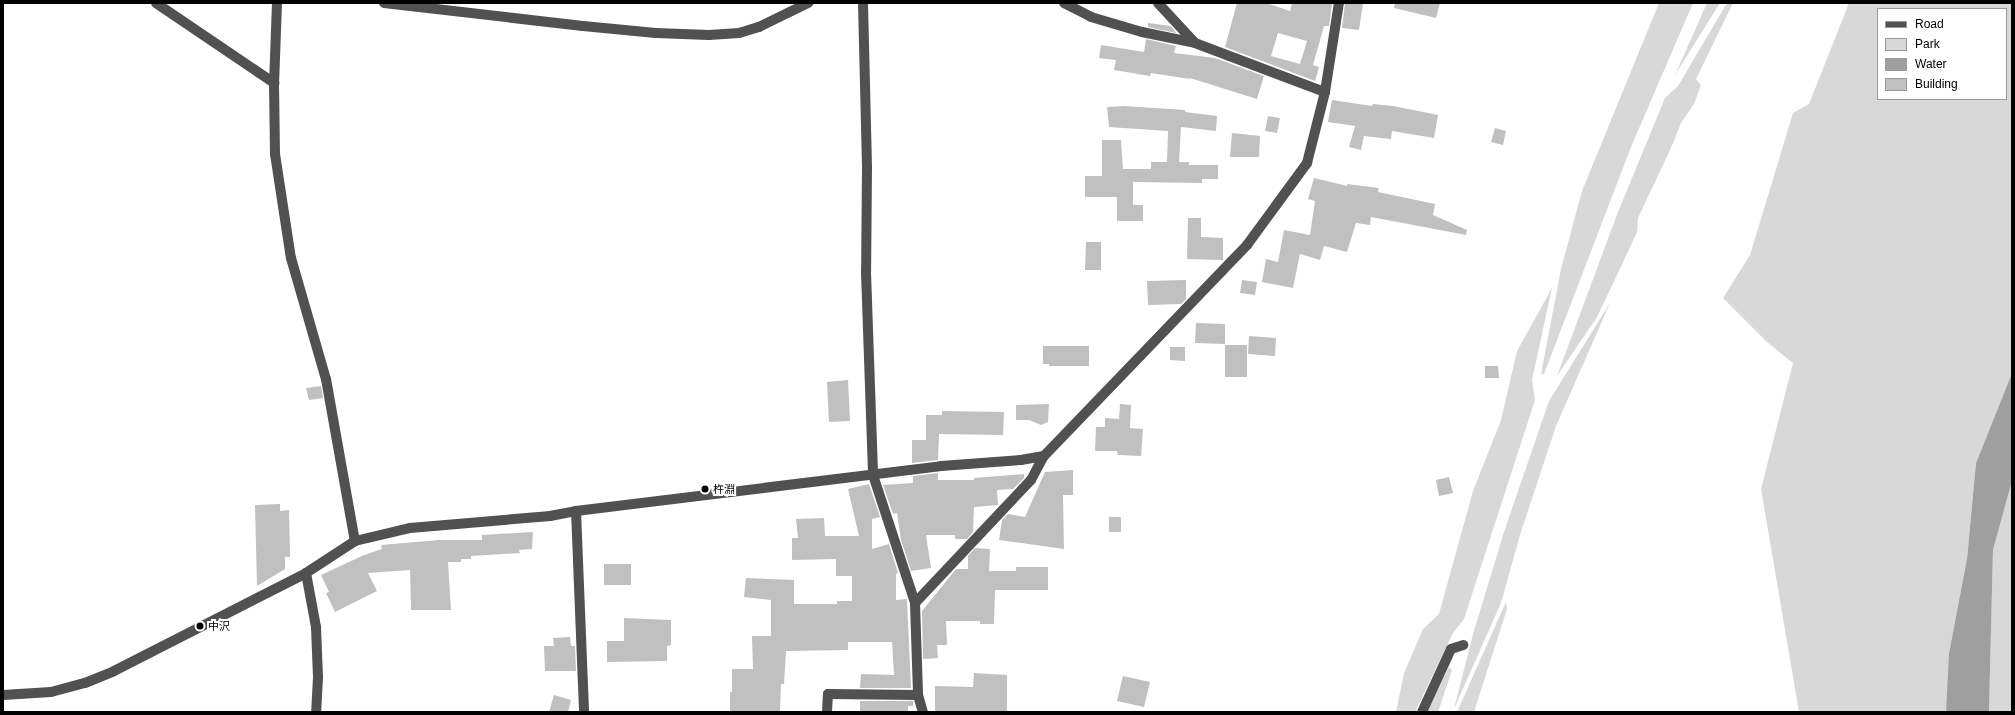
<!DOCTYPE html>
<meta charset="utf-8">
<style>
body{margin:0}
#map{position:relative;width:2015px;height:715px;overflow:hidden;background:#fff;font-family:Helvetica,"Noto Sans JP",sans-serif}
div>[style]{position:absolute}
.green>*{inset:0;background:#d8d8d8}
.water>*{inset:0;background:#9f9f9f}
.building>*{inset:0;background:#c0c0c0}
.minor>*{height:10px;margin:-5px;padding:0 5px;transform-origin:5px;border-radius:5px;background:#515151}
.dots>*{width:11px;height:11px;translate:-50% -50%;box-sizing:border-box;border:2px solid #fff;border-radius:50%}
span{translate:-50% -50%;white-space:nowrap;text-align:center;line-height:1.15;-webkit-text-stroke:4px #fff;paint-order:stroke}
.poi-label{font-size:11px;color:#000}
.left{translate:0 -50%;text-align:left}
.frame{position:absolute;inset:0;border:4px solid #000;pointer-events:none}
.legend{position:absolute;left:1877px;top:8px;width:130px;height:92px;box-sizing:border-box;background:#fff;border:1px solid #999;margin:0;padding:5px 7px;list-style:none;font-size:12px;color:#000}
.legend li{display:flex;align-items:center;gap:8px;height:20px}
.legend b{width:20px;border:1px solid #999}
</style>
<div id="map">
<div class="green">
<div style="clip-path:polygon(1659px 3px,1693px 3px,1631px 147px,1544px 374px,1541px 374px,1561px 269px,1582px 191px)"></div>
<div style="clip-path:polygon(1707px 3px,1720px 3px,1675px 75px)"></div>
<div style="clip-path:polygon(1727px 3px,1733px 3px,1696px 79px,1701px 85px,1694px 104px,1681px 123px,1671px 148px,1638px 218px,1637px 232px,1618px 273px,1597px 317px,1557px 376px,1618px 212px,1665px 98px,1678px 86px)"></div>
<div style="clip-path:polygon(evenodd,1849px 3px,2012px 3px,2012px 373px,1976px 463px,1967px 559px,1946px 712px,1799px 712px,1761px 489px,1793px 363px,1767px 342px,1723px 298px,1750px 255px,1793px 113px,1809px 104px,1849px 3px,1878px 9px,2006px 9px,2006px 99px,1878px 99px,1878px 9px)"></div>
<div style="clip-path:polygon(1552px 288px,1532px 380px,1535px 400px,1464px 619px,1453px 633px,1415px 712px,1396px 712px,1404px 673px,1423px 629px,1439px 614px,1473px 491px,1501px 420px,1517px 351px)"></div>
<div style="clip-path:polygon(1610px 303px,1556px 426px,1520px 535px,1501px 603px,1454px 709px,1473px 634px,1504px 532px,1549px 401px)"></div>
<div style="clip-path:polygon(2012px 481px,2012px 712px,1989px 712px,1993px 550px)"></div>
<div style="clip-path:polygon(1506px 602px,1507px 609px,1474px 712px,1457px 712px)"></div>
<div style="clip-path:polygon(1449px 667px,1452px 670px,1438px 712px,1427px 712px)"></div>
</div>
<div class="water">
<div style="clip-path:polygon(2012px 373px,2012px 481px,1993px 550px,1989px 712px,1946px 712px,1949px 654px,1967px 559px,1976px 463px)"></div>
</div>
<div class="building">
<div style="clip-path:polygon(evenodd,1237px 3px,1266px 3px,1290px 11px,1292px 3px,1332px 3px,1329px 26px,1324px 26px,1313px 65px,1319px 67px,1315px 81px,1225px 47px,1237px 3px,1278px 33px,1307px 41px,1300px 64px,1271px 56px,1278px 33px)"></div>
<div style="clip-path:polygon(1345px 3px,1363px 3px,1359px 30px,1342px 28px)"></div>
<div style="clip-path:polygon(1395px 3px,1440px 3px,1436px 18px,1394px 8px)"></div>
<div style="clip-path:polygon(1148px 23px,1171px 26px,1176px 33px,1148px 27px)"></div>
<div style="clip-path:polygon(1146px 39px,1176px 46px,1174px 53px,1215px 58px,1264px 76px,1257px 99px,1190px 78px,1190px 79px,1151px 73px,1150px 76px,1114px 70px,1116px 60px,1099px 58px,1101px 45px,1144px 52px)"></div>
<div style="clip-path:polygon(1332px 100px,1372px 106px,1373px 104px,1393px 106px,1438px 115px,1434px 138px,1392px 131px,1391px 139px,1364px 136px,1361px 150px,1349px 147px,1355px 126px,1328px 122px)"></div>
<div style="clip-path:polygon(1124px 106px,1185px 110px,1185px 112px,1217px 116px,1216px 131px,1181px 127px,1179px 162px,1189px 162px,1189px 165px,1218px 165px,1218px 179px,1202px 179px,1202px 183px,1133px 182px,1133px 205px,1143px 205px,1143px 221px,1117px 221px,1117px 197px,1085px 197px,1085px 176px,1102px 176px,1102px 140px,1121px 140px,1123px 169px,1151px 169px,1151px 162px,1167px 162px,1168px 131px,1109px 127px,1107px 107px)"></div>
<div style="clip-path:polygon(1268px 116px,1280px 118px,1277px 133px,1265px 131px)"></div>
<div style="clip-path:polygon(1495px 128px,1506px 131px,1503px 145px,1491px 142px)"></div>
<div style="clip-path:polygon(1232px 133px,1260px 136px,1259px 157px,1230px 157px)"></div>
<div style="clip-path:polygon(1314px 178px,1347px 186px,1347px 184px,1379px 188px,1378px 192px,1435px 204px,1433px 215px,1467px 230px,1466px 235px,1371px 217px,1370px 225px,1356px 223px,1347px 252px,1324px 246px,1320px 260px,1300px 254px,1293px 288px,1262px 282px,1266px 259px,1278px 262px,1284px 230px,1310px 235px,1315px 201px,1308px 199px)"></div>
<div style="clip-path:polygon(1188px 218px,1201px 218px,1201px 237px,1223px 238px,1223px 260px,1187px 259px)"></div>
<div style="clip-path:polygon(1086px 242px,1101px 242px,1101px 270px,1085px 270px)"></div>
<div style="clip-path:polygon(1186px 280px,1186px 299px,1181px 304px,1148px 305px,1147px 281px)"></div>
<div style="clip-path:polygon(1242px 280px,1257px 282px,1255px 295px,1240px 293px)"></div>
<div style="clip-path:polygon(1196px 323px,1225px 324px,1225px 344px,1195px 343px)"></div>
<div style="clip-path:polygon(1249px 336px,1276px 338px,1275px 356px,1248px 354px)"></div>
<div style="clip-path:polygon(1225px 345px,1247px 345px,1247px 377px,1225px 377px)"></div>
<div style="clip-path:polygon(1043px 346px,1089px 346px,1089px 366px,1049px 366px,1049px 364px,1043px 364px)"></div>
<div style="clip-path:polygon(1170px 347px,1185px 347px,1185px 361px,1170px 360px)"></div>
<div style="clip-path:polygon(1485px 366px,1498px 366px,1499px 378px,1485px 378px)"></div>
<div style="clip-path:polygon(848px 380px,850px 421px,829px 422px,827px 382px)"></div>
<div style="clip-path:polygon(321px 386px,323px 398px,309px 400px,306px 388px)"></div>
<div style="clip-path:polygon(1049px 404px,1048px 422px,1041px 425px,1029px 420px,1016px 420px,1016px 405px)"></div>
<div style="clip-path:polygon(1120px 404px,1131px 405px,1130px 428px,1143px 429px,1141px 456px,1118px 455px,1117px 451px,1095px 451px,1096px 427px,1105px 427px,1105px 418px,1119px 419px)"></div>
<div style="clip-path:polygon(942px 411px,1004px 412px,1003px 435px,939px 434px,938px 460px,912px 463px,912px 440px,926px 440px,926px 415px,942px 415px)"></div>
<div style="clip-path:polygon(1073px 470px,1073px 495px,1063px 495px,1064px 549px,999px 540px,1002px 520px,1008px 514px,1025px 517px,1045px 472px)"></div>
<div style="clip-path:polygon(938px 473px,938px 480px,974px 480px,974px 478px,1024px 474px,1024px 478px,1013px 489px,997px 490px,998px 505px,974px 507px,973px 532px,967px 539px,955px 539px,955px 535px,926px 535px,931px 568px,911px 571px,901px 540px,897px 513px,893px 514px,883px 485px,913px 483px,913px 476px)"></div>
<div style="clip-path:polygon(1449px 477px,1453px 493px,1439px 496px,1436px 480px)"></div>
<div style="clip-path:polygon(869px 484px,880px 517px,872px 519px,872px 549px,889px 544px,898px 573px,896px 574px,896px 600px,907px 599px,907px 601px,911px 688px,860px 688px,861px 674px,894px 675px,892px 642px,848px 642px,848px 650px,786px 651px,784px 684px,781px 684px,780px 712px,730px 712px,730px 692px,732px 692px,732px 669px,753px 669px,752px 636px,771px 636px,771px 600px,744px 597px,746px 578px,794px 580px,794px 604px,837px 604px,837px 601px,852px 601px,852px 576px,836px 576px,836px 559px,792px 560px,792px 538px,798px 538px,796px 519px,824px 518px,825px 536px,859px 536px,848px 489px)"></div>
<div style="clip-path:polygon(280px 504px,280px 511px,289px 510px,290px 557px,285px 557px,285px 569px,257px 586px,255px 505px)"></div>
<div style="clip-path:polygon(1109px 517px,1121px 517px,1121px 532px,1109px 532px)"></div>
<div style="clip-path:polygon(533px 532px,532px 549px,519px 550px,520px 553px,471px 556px,471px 559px,461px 559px,461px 562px,448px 562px,451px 610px,411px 610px,410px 570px,368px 573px,377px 591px,335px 612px,326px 593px,329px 592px,321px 575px,364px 555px,382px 549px,381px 545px,439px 540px,482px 540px,482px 535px)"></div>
<div style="clip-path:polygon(975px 548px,990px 549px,989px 571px,1016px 571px,1016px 567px,1048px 567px,1048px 590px,995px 590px,994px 624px,980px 624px,980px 621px,946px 621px,947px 645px,937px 645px,938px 658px,923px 659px,922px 611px,956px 569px,968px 569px,968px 556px)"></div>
<div style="clip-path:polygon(604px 564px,631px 564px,631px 585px,604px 585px)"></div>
<div style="clip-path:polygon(624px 618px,671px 620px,671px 645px,667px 646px,667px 661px,607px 662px,607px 641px,624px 641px)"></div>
<div style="clip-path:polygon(570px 637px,571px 646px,575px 646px,576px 671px,545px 671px,544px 646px,554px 646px,553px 638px)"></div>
<div style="clip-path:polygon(974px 673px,1007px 675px,1007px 712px,935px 712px,935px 686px,973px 687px)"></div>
<div style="clip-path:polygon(1123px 676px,1150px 682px,1144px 707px,1117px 701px)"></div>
<div style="clip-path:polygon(554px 695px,571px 700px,568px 712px,549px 712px)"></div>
<div style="clip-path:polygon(860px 701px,913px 701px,913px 706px,908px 706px,908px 712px,860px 712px)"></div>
</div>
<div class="minor">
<div style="left:156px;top:3px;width:143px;rotate:34.1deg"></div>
<div style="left:277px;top:3px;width:80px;rotate:92.1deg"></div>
<div style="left:274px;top:83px;width:71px;rotate:89.2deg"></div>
<div style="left:275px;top:154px;width:105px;rotate:81.3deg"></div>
<div style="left:291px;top:258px;width:126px;rotate:73.9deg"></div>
<div style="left:326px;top:379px;width:165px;rotate:79.9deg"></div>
<div style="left:384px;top:3px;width:200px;rotate:6.6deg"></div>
<div style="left:583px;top:26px;width:73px;rotate:5.5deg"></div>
<div style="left:656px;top:33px;width:53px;rotate:2.2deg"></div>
<div style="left:709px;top:35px;width:30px;rotate:-4deg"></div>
<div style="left:739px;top:33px;width:21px;rotate:-17deg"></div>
<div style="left:759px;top:27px;width:55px;rotate:-26.1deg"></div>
<div style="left:863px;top:3px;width:164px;rotate:88.6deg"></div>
<div style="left:867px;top:167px;width:105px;rotate:90.5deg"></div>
<div style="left:866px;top:272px;width:203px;rotate:88deg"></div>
<div style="left:873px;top:475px;width:135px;rotate:71.8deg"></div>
<div style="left:915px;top:603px;width:92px;rotate:88.1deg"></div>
<div style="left:918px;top:695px;width:18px;rotate:74deg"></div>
<div style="left:1064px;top:3px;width:30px;rotate:27deg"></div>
<div style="left:1091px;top:17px;width:53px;rotate:16.4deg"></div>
<div style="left:1142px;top:32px;width:54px;rotate:11.7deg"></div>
<div style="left:1195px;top:43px;width:139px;rotate:20.7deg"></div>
<div style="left:1158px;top:3px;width:54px;rotate:47.2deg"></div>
<div style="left:576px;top:511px;width:201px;rotate:87.7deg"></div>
<div style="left:306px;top:573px;width:55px;rotate:79.5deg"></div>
<div style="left:316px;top:627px;width:50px;rotate:87.7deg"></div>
<div style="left:318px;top:677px;width:35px;rotate:93deg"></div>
<div style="left:915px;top:603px;width:169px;rotate:-46.7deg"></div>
<div style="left:1031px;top:480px;width:27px;rotate:-62deg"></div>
<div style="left:1044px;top:456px;width:293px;rotate:-46.1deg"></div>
<div style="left:1247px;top:245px;width:102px;rotate:-53.8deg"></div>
<div style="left:1307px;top:163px;width:73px;rotate:-75.8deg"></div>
<div style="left:1325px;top:92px;width:90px;rotate:-81.1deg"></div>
<div style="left:3px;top:695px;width:48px;rotate:-3.6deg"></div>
<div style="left:51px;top:692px;width:35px;rotate:-15deg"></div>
<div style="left:85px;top:683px;width:31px;rotate:-22deg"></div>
<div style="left:114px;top:671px;width:216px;rotate:-27deg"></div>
<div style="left:306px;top:573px;width:59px;rotate:-33.1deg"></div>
<div style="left:355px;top:541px;width:57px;rotate:-13.3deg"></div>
<div style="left:410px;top:528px;width:141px;rotate:-4.9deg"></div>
<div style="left:550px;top:516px;width:26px;rotate:-11deg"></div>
<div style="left:576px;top:511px;width:368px;rotate:-7deg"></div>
<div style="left:941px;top:466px;width:80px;rotate:-4.3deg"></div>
<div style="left:1021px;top:460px;width:23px;rotate:-10deg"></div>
<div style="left:827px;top:712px;width:18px;rotate:-87deg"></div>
<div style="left:828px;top:694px;width:90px;rotate:0.6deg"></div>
<div style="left:1422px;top:712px;width:69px;rotate:-65.3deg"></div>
<div style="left:1451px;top:649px;width:13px;rotate:-18deg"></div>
</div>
<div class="dots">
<div style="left:705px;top:489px;background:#000"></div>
<div style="left:200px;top:626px;background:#000"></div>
</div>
<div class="poi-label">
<span class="left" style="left:713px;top:489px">杵淵</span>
<span class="left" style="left:208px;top:626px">中沢</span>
</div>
<div class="frame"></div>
<ul class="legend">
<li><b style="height:5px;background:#515151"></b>Road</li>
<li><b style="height:11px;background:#d8d8d8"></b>Park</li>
<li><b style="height:11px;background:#9f9f9f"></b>Water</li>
<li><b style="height:11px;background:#c0c0c0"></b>Building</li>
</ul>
</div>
